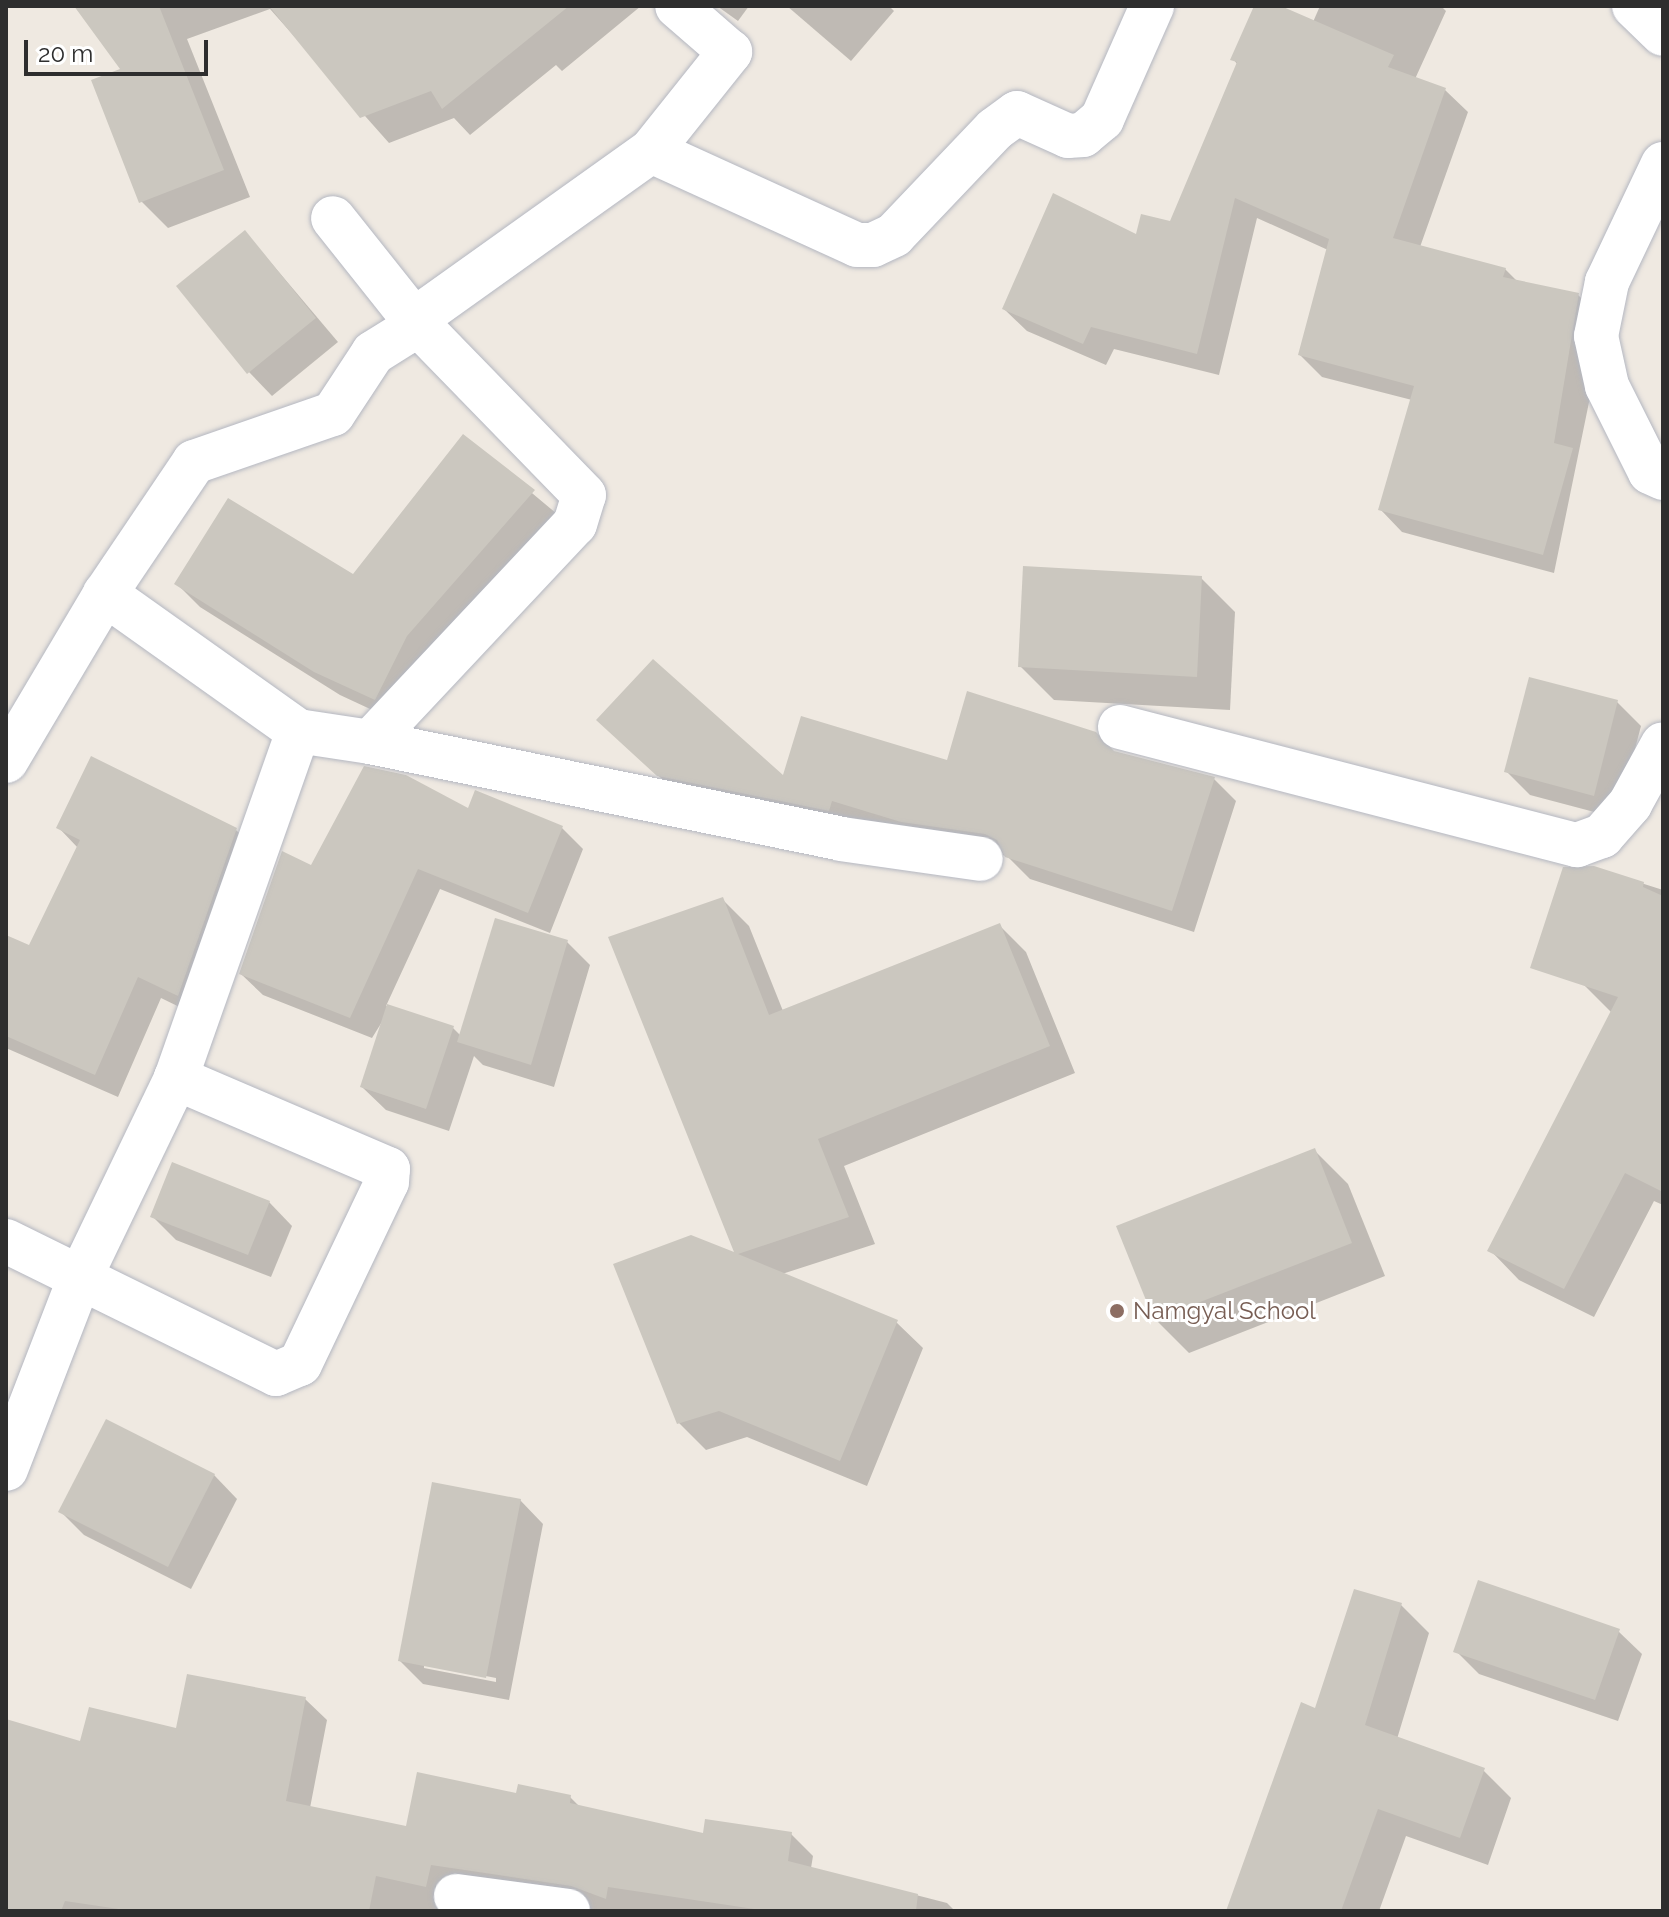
<!DOCTYPE html>
<style>
body{margin:0}
#map{position:relative;width:1669px;height:1917px;overflow:hidden;background:#efe9e1;font-family:Raleway,sans-serif}
div>[style]{position:absolute}
.shadow>*{inset:0;background:#0003}
.building>*{inset:0;background:#cbc7bf}
.roads{filter:drop-shadow(0 0 2px #b4b7c1) drop-shadow(0 0 2px #b4b7c1)}
.street>*{height:44px;margin:-22px;padding:0 22px;transform-origin:22px;border-radius:22px;background:#fff}
.dots>*{width:22px;height:22px;translate:-50% -50%;box-sizing:border-box;border:4px solid #fff;border-radius:50%}
span{translate:-50% -50%;white-space:nowrap;text-align:center;line-height:1.15;-webkit-text-stroke:6px #fff;paint-order:stroke}
.education-label{font-size:24px;color:#785e54}
.left{translate:0 -50%;text-align:left}
.frame{position:absolute;inset:0;border:8px solid #2e2e2e;pointer-events:none}
.scale{position:absolute;left:24px;top:40px;width:184px;height:36px;box-sizing:border-box;border:4px solid #2e2e2e;border-top:0;padding-left:10px;font-size:24px;line-height:28px;white-space:nowrap;color:#2e2e2e;-webkit-text-stroke:6px #fff;paint-order:stroke}
</style>
<div id="map">
<div class="shadow">
<div style="clip-path:polygon(77px 6px,641px 6px,562px 71px,556px 65px,470px 135px,454px 118px,389px 143px,270px 9px,187px 39px,250px 197px,168px 228px,141px 201px,124px 70px)"></div>
<div style="clip-path:polygon(717px 6px,749px 6px,738px 21px)"></div>
<div style="clip-path:polygon(787px 6px,889px 6px,894px 11px,851px 61px)"></div>
<div style="clip-path:polygon(1256px 6px,1276px 6px,1313px 22px,1320px 6px,1441px 6px,1446px 11px,1415px 79px,1445px 90px,1468px 112px,1420px 247px,1505px 269px,1518px 282px,1578px 295px,1601px 317px,1595px 373px,1554px 573px,1402px 532px,1380px 509px,1412px 400px,1322px 377px,1300px 355px,1328px 250px,1257px 218px,1219px 375px,1114px 349px,1106px 365px,1027px 331px,1004px 309px,1171px 223px,1238px 65px,1233px 59px)"></div>
<div style="clip-path:polygon(245px 232px,338px 342px,272px 396px,249px 372px)"></div>
<div style="clip-path:polygon(464px 436px,557px 514px,398px 722px,340px 695px,200px 607px,177px 584px,354px 576px)"></div>
<div style="clip-path:polygon(1201px 578px,1235px 612px,1230px 710px,1054px 700px,1020px 666px)"></div>
<div style="clip-path:polygon(1617px 702px,1641px 726px,1617px 818px,1530px 795px,1507px 772px)"></div>
<div style="clip-path:polygon(621px 742px,784px 778px,948px 762px,1214px 779px,1236px 801px,1194px 932px,1030px 879px,1007px 856px,682px 797px)"></div>
<div style="clip-path:polygon(469px 811px,562px 828px,583px 849px,550px 933px,440px 889px,386px 1006px,453px 1028px,461px 1036px,566px 941px,590px 965px,554px 1087px,483px 1065px,474px 1056px,449px 1131px,386px 1110px,362px 1087px,385px 1017px,372px 1038px,263px 995px,241px 974px,312px 868px)"></div>
<div style="clip-path:polygon(58px 827px,236px 830px,259px 853px,202px 1018px,161px 998px,118px 1097px,6px 1048px,6px 950px,30px 947px,78px 848px)"></div>
<div style="clip-path:polygon(1641px 883px,1663px 890px,1663px 1205px,1654px 1201px,1594px 1317px,1519px 1280px,1490px 1250px,1612px 1013px,1584px 985px)"></div>
<div style="clip-path:polygon(722px 899px,749px 926px,783px 1011px,999px 925px,1026px 952px,1075px 1073px,844px 1166px,875px 1244px,782px 1274px,896px 1322px,923px 1348px,867px 1486px,747px 1437px,706px 1450px,679px 1423px,737px 1256px)"></div>
<div style="clip-path:polygon(1314px 1150px,1348px 1184px,1385px 1276px,1189px 1353px,1155px 1319px)"></div>
<div style="clip-path:polygon(269px 1202px,292px 1226px,271px 1277px,176px 1240px,152px 1216px)"></div>
<div style="clip-path:polygon(214px 1475px,237px 1499px,191px 1589px,84px 1535px,61px 1512px)"></div>
<div style="clip-path:polygon(evenodd,520px 1500px,543px 1524px,509px 1700px,423px 1684px,400px 1661px,520px 1500px,424px 1664px,496px 1678px,496px 1682px,424px 1668px,424px 1664px)"></div>
<div style="clip-path:polygon(1401px 1605px,1429px 1633px,1397px 1739px,1483px 1770px,1511px 1798px,1488px 1865px,1406px 1836px,1379px 1911px,1228px 1911px,1317px 1710px)"></div>
<div style="clip-path:polygon(1618px 1631px,1642px 1654px,1618px 1721px,1479px 1674px,1456px 1651px)"></div>
<div style="clip-path:polygon(305px 1699px,327px 1720px,310px 1808px,407px 1828px,518px 1795px,570px 1797px,580px 1807px,704px 1835px,791px 1834px,813px 1856px,811px 1868px,947px 1903px,955px 1911px,594px 1911px,481px 1892px,454px 1911px,6px 1911px,6px 1721px,82px 1743px,178px 1730px)"></div>
</div>
<div class="building">
<div style="clip-path:polygon(74px 6px,159px 6px,224px 170px,139px 203px,91px 80px,120px 69px)"></div>
<div style="clip-path:polygon(269px 6px,569px 6px,442px 109px,431px 91px,360px 118px)"></div>
<div style="clip-path:polygon(1254px 6px,1281px 6px,1394px 55px,1388px 67px,1446px 88px,1393px 238px,1506px 268px,1503px 277px,1579px 293px,1554px 443px,1573px 448px,1543px 555px,1378px 510px,1414px 386px,1298px 355px,1329px 239px,1235px 198px,1197px 354px,1091px 327px,1083px 344px,1002px 309px,1053px 193px,1136px 234px,1141px 214px,1170px 221px,1237px 62px,1230px 60px)"></div>
<div style="clip-path:polygon(245px 230px,316px 318px,247px 374px,176px 286px)"></div>
<div style="clip-path:polygon(463px 434px,535px 490px,407px 636px,375px 700px,314px 672px,174px 584px,228px 498px,353px 574px)"></div>
<div style="clip-path:polygon(1023px 566px,1202px 576px,1197px 677px,1018px 667px)"></div>
<div style="clip-path:polygon(653px 659px,783px 775px,801px 716px,947px 760px,967px 691px,1096px 732px,1114px 751px,1215px 777px,1172px 911px,1005px 857px,997px 840px,985px 834px,901px 822px,832px 801px,829px 811px,657px 776px,596px 720px)"></div>
<div style="clip-path:polygon(1529px 677px,1618px 700px,1594px 796px,1504px 772px)"></div>
<div style="clip-path:polygon(91px 756px,237px 828px,178px 996px,138px 977px,95px 1075px,6px 1036px,6px 935px,29px 945px,80px 840px,56px 828px)"></div>
<div style="clip-path:polygon(364px 766px,406px 775px,468px 808px,475px 790px,563px 826px,528px 913px,418px 869px,350px 1018px,239px 974px,282px 851px,311px 865px)"></div>
<div style="clip-path:polygon(1594px 866px,1644px 882px,1643px 887px,1663px 896px,1663px 1192px,1625px 1173px,1564px 1289px,1487px 1251px,1618px 997px,1530px 968px,1563px 867px)"></div>
<div style="clip-path:polygon(723px 897px,769px 1015px,1000px 923px,1050px 1046px,818px 1139px,849px 1217px,738px 1254px,898px 1320px,840px 1461px,719px 1411px,677px 1424px,613px 1264px,691px 1235px,734px 1252px,608px 937px)"></div>
<div style="clip-path:polygon(495px 918px,568px 940px,531px 1065px,457px 1042px)"></div>
<div style="clip-path:polygon(387px 1004px,454px 1026px,426px 1109px,360px 1087px)"></div>
<div style="clip-path:polygon(1315px 1148px,1352px 1243px,1154px 1320px,1116px 1226px)"></div>
<div style="clip-path:polygon(172px 1162px,270px 1201px,248px 1255px,150px 1217px)"></div>
<div style="clip-path:polygon(106px 1419px,215px 1474px,168px 1567px,58px 1512px)"></div>
<div style="clip-path:polygon(432px 1482px,521px 1499px,486px 1678px,398px 1661px)"></div>
<div style="clip-path:polygon(1478px 1580px,1620px 1629px,1595px 1700px,1453px 1652px)"></div>
<div style="clip-path:polygon(1354px 1589px,1402px 1603px,1365px 1725px,1485px 1768px,1460px 1838px,1378px 1809px,1341px 1911px,1226px 1911px,1301px 1702px,1315px 1708px)"></div>
<div style="clip-path:polygon(187px 1674px,306px 1697px,286px 1801px,406px 1826px,417px 1772px,516px 1793px,518px 1784px,571px 1795px,570px 1803px,703px 1833px,705px 1819px,792px 1832px,788px 1861px,918px 1894px,916px 1911px,768px 1911px,608px 1887px,606px 1899px,571px 1886px,431px 1865px,426px 1887px,376px 1876px,369px 1911px,132px 1911px,65px 1901px,61px 1911px,6px 1911px,6px 1719px,80px 1741px,89px 1707px,176px 1728px)"></div>
</div>
<div class="roads">
<div class="street">
<div style="left:1634px;top:6px;width:40px;rotate:44deg"></div>
<div style="left:651px;top:151px;width:127px;rotate:-51.4deg"></div>
<div style="left:730px;top:52px;width:70px;rotate:-139deg"></div>
<div style="left:1663px;top:164px;width:131px;rotate:115.4deg"></div>
<div style="left:1607px;top:282px;width:55px;rotate:101.5deg"></div>
<div style="left:1596px;top:336px;width:51px;rotate:77.6deg"></div>
<div style="left:1607px;top:386px;width:96px;rotate:63.4deg"></div>
<div style="left:1650px;top:472px;width:14px;rotate:25deg"></div>
<div style="left:1120px;top:727px;width:472px;rotate:14.5deg"></div>
<div style="left:1577px;top:845px;width:27px;rotate:-20deg"></div>
<div style="left:1602px;top:836px;width:43px;rotate:-48.8deg"></div>
<div style="left:1630px;top:804px;width:68px;rotate:-61.2deg"></div>
<div style="left:298px;top:731px;width:73px;rotate:8.7deg"></div>
<div style="left:370px;top:742px;width:299px;rotate:-46.8deg"></div>
<div style="left:575px;top:524px;width:30px;rotate:-73deg"></div>
<div style="left:584px;top:495px;width:244px;rotate:-134.2deg"></div>
<div style="left:414px;top:320px;width:291px;rotate:-35.5deg"></div>
<div style="left:651px;top:151px;width:226px;rotate:24.5deg"></div>
<div style="left:857px;top:245px;width:16px"></div>
<div style="left:873px;top:245px;width:23px;rotate:-25deg"></div>
<div style="left:894px;top:235px;width:146px;rotate:-46.4deg"></div>
<div style="left:995px;top:129px;width:27px;rotate:-36deg"></div>
<div style="left:1017px;top:113px;width:56px;rotate:24.3deg"></div>
<div style="left:1068px;top:136px;width:15px;rotate:-4deg"></div>
<div style="left:1083px;top:135px;width:25px;rotate:-40deg"></div>
<div style="left:1102px;top:119px;width:124px;rotate:-66.1deg"></div>
<div style="left:370px;top:742px;width:481px;rotate:11.6deg"></div>
<div style="left:841px;top:839px;width:141px;rotate:8.1deg"></div>
<div style="left:6px;top:761px;width:194px;rotate:-59.3deg"></div>
<div style="left:105px;top:594px;width:159px;rotate:-56deg"></div>
<div style="left:194px;top:462px;width:147px;rotate:-19.1deg"></div>
<div style="left:333px;top:414px;width:73px;rotate:-56.7deg"></div>
<div style="left:373px;top:353px;width:38px;rotate:-32deg"></div>
<div style="left:405px;top:333px;width:16px;rotate:-55deg"></div>
<div style="left:414px;top:320px;width:130px;rotate:-128.5deg"></div>
<div style="left:6px;top:1241px;width:301px;rotate:26.2deg"></div>
<div style="left:276px;top:1374px;width:26px;rotate:-23deg"></div>
<div style="left:300px;top:1364px;width:202px;rotate:-64.5deg"></div>
<div style="left:387px;top:1182px;width:13px;rotate:-86deg"></div>
<div style="left:388px;top:1169px;width:231px;rotate:-156.8deg"></div>
<div style="left:176px;top:1078px;width:368px;rotate:-70.6deg"></div>
<div style="left:298px;top:731px;width:237px;rotate:-144.6deg"></div>
<div style="left:6px;top:1469px;width:203px;rotate:-68.9deg"></div>
<div style="left:79px;top:1280px;width:224px;rotate:-64.3deg"></div>
<div style="left:456px;top:1896px;width:113px;rotate:7.6deg"></div>
</div>
</div>
<div class="dots">
<div style="left:1117px;top:1311px;background:#8d6e63"></div>
</div>
<div class="education-label">
<span class="left" style="left:1133px;top:1311px">Namgyal School</span>
</div>
<div class="frame"></div>
<div class="scale">20 m</div>
</div>
